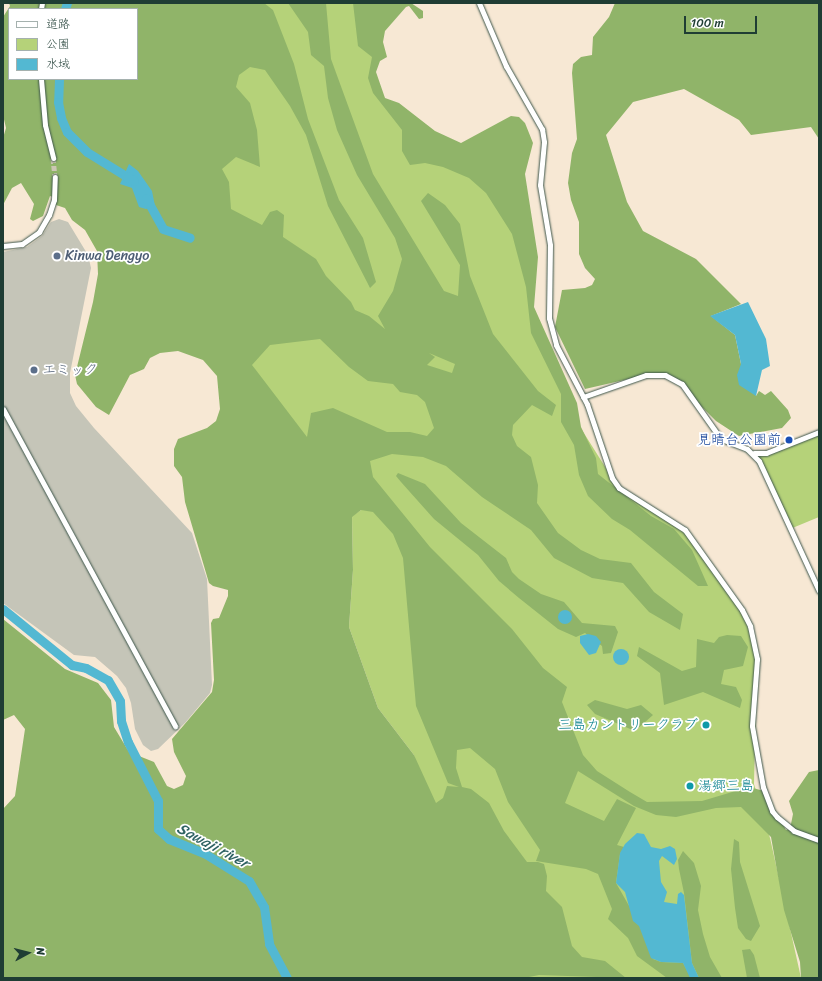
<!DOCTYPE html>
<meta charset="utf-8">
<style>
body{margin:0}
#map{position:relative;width:822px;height:981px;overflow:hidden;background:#f7e8d4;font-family:Sriracha,"Klee One",sans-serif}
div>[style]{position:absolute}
.industrial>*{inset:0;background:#c5c5b8}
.green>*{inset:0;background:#b5d279}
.forest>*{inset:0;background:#90b469}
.water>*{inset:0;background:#53b8d2}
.round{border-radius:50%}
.river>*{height:9px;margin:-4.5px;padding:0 4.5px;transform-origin:4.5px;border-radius:4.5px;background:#53b8d2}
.tertiary-tunnel>*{height:5px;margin-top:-2.5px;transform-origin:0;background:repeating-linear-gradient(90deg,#ccc6b4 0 5px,transparent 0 7.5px)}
.roads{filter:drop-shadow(0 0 1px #3f574c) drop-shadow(0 0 1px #3f574c)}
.tertiary>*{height:5px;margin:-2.5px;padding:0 2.5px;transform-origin:2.5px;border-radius:2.5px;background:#fff}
.dots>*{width:11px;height:11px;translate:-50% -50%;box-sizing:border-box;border:2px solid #fff;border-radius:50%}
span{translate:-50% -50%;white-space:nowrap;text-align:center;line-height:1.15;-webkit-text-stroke:3.5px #fff;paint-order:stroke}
.service-label{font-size:14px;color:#4e5e75}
.left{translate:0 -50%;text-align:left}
.transit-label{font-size:14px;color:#164399}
.right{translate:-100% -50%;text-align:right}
.culture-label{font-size:14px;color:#0d838f}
.water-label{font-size:15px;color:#2f6263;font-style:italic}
.frame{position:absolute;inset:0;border:4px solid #1f3d34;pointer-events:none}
.legend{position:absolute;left:8px;top:8px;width:130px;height:72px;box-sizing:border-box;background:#fff;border:1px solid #a5b1ae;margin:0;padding:5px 7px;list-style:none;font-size:12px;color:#1f3d34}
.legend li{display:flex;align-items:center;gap:8px;height:20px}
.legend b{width:20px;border:1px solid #a5b1ae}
.north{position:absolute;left:8px;top:933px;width:40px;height:40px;-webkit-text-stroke:3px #fff;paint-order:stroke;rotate:83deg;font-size:11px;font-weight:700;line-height:16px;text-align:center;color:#1f3d34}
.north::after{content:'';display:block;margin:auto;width:14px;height:18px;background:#1f3d34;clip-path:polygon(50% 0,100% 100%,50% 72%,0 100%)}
.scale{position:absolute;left:684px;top:16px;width:73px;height:18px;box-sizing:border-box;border:2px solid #1f3d34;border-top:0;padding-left:5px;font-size:12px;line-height:14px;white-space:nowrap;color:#1f3d34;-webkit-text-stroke:3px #fff;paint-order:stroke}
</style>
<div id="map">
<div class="industrial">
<div style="clip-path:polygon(59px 219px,68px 222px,88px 255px,91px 268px,70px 373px,70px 393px,76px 406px,94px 428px,192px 533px,207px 579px,212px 685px,210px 693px,185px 723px,158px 749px,151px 751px,143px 745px,135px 729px,131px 703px,126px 688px,117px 676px,95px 657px,74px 655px,3px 603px,3px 252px,27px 247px,42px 236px,51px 222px)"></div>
</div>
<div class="green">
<div style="clip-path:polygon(250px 3px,363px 3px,376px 63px,372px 77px,387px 102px,507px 211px,529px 271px,536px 323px,570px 411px,614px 481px,630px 496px,666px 516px,694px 541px,745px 618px,757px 659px,754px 784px,770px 838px,801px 978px,458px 978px,433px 954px,433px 910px,414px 755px,378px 708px,349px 627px,353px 570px,352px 516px,361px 510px,203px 339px,191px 257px)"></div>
<div style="clip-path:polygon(819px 432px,819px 517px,790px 529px,754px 453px,766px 453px)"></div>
</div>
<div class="forest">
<div style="clip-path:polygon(evenodd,9px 3px,264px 3px,273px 10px,294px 64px,308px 119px,339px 200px,363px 238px,376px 282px,370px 288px,367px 282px,328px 206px,306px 135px,290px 106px,265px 70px,250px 67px,239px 75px,236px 87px,250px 103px,257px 130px,260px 167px,236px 157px,222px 169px,229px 182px,231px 209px,262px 225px,270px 212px,277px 210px,284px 215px,283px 237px,316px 259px,326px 276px,351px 302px,355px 310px,369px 316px,385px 329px,378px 316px,393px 291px,402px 259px,395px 238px,357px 175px,337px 130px,328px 98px,324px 66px,311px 55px,308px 32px,288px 3px,326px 3px,331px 59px,373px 174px,444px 291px,458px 296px,460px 265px,421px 201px,428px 193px,445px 205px,460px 224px,470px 276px,493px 334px,538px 391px,556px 405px,552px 416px,532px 405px,513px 425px,512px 435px,517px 446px,531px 457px,538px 485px,537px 503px,558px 533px,581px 550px,600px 559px,631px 563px,654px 592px,683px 614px,680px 630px,649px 612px,623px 583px,592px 578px,554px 558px,531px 530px,482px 497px,446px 466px,423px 457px,392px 454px,370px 461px,373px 477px,430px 547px,512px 629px,543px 668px,567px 687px,562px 702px,583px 755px,597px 771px,630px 792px,647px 802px,702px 801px,749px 787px,764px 791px,786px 830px,790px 829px,793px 814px,789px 801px,809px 772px,819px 770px,819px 978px,801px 978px,800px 962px,784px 910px,771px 837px,741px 807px,716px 808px,676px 817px,656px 815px,634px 806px,578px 771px,565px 803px,604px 821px,617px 799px,636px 808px,617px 845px,624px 847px,620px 854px,616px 883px,640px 925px,653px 959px,661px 962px,683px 963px,691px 978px,667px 978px,637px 956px,628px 938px,608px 919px,612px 909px,598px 874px,586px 869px,536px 861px,540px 850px,508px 802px,495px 769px,470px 748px,457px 750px,456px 768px,462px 787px,471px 789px,489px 803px,504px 831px,527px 862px,538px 862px,544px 864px,547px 876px,546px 891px,562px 907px,572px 946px,582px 957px,605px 961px,626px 978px,539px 975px,524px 978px,3px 978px,3px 809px,15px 796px,25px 729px,14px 715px,3px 720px,3px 619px,65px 669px,98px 683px,111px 700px,114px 727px,129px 752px,154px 762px,167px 786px,174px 789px,183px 785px,186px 776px,174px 752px,172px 739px,212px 692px,214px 680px,211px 623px,213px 619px,219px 618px,228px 596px,228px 590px,213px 586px,209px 583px,185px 502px,182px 477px,174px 466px,174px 449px,178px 439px,207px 428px,216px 421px,220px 409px,217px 376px,203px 360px,178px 351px,160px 353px,150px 358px,144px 369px,130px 375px,109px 415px,96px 407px,77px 384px,75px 375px,93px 302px,98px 274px,97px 251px,85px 230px,72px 220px,65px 208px,56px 205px,57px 198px,50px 196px,43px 216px,33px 221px,30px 219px,34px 204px,21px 183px,12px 188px,3px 205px,3px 138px,6px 128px,3px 115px,3px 17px,10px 6px,9px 3px,9px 9px,137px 9px,137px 79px,9px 79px,9px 9px,9px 3px,320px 339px,349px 367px,368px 381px,393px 384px,400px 392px,417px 395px,425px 402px,434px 428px,427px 436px,410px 432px,387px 432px,333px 408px,311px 413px,307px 437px,252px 365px,270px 345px,320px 339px,9px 3px,429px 353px,455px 364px,452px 373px,427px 365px,435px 357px,429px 353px,9px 3px,361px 510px,373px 512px,393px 534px,403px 558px,416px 706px,448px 783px,459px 787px,447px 786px,443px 798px,436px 803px,414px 755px,378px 708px,349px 627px,353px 570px,352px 517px,361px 510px)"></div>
<div style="clip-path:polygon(353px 3px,411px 3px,423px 11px,423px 18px,419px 19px,409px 6px,406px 7px,385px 31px,383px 42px,387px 57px,380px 61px,376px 72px,385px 98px,399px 103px,435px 131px,461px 143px,511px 116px,519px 117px,525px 123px,533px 143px,525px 174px,538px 257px,534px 307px,577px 403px,581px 427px,596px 458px,598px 474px,651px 516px,674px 529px,692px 550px,708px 586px,698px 586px,630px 530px,612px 519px,588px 496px,579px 475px,574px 445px,561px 422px,561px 394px,531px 333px,526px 287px,512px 234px,486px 193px,469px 178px,443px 167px,425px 163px,410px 165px,402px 151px,402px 130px,373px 93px,368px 78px,372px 57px,358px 46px)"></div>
<div style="clip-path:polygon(615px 3px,819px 3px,819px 139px,811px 127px,751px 135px,739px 120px,684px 89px,633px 102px,606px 135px,627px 202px,643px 231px,696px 259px,741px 304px,711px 316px,735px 335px,741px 364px,756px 396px,759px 391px,765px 395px,771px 391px,788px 410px,791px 418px,782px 428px,739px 436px,716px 421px,673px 378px,646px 375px,585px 389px,555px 327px,562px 290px,585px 288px,592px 285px,595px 279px,585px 268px,579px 254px,579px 222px,571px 200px,568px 183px,572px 153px,577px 139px,572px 73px,573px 64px,581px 57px,592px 55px,593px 37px,609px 17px)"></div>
<div style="clip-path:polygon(398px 473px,425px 484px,461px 523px,506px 558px,512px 572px,519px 579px,541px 594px,564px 602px,582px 623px,615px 626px,618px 632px,611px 653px,603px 654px,602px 646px,585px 633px,576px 637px,558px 629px,519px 598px,499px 581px,478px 555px,434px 519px,401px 482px,396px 476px)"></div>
<div style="clip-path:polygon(727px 635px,741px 636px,748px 647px,743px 666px,724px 670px,721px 684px,736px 687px,742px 700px,740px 708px,703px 692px,664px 705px,660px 673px,637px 656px,639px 647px,682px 671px,696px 667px,697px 639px,714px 643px,719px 637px)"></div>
<div style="clip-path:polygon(595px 700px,627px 709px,641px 705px,653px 715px,635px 731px,595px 714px,587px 705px)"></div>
<div style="clip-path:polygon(734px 839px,739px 842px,740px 862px,760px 926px,751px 941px,746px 939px,738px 928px,735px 908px,731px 869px)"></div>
<div style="clip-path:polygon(683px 851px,694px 863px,701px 886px,698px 910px,703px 934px,710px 957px,722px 978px,699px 978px,692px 963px,684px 893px,679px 869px,678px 860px)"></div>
<div style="clip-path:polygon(750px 949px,754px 955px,760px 978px,747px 978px,742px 950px)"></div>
</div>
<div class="water">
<div style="clip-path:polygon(129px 164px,138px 171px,152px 191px,155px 206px,146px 209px,139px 207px,132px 188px,120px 184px)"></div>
<div style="clip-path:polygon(748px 302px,766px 339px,770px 366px,762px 370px,756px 396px,739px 385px,737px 375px,741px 364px,735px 335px,710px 316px)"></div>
<div class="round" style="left:558px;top:610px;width:14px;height:14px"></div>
<div style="clip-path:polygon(588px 634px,596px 636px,601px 642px,596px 653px,589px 655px,580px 643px,580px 636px)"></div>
<div class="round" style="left:613px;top:649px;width:16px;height:16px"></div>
<div style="clip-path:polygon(637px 833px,644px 834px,651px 847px,661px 849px,670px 846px,675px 849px,677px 859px,674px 865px,662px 856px,659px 861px,661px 882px,667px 892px,664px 902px,677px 904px,678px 894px,681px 892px,684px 895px,692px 963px,699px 978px,690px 978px,683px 963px,661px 962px,651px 958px,639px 926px,633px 921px,625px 892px,616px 883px,620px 853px,625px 844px)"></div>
</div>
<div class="river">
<div style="left:65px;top:9px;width:6px;rotate:-72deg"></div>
<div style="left:59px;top:79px;width:23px;rotate:92deg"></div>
<div style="left:58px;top:102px;width:16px;rotate:79deg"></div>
<div style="left:61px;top:118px;width:15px;rotate:67deg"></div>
<div style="left:67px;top:132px;width:28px;rotate:45deg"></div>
<div style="left:87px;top:152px;width:55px;rotate:31.7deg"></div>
<div style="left:146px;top:198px;width:35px;rotate:61deg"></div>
<div style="left:163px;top:229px;width:28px;rotate:18deg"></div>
<div style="left:3px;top:609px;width:89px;rotate:39.1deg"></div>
<div style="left:72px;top:665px;width:14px;rotate:12deg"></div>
<div style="left:86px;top:668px;width:25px;rotate:29deg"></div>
<div style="left:108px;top:680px;width:24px;rotate:60deg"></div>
<div style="left:120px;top:701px;width:20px;rotate:87deg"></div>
<div style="left:121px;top:721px;width:22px;rotate:72deg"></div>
<div style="left:128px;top:742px;width:66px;rotate:63deg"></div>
<div style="left:158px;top:801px;width:28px;rotate:90deg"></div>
<div style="left:158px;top:829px;width:15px;rotate:42deg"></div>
<div style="left:169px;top:839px;width:38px;rotate:22deg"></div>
<div style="left:204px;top:853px;width:53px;rotate:31.9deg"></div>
<div style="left:249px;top:881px;width:30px;rotate:60deg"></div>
<div style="left:264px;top:907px;width:37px;rotate:82deg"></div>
<div style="left:269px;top:944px;width:38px;rotate:62deg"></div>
</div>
<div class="tertiary-tunnel">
<div style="left:53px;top:158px;width:19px;rotate:84deg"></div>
</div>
<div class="roads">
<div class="tertiary">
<div style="left:479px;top:3px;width:69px;rotate:66.8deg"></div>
<div style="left:506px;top:66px;width:73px;rotate:60.3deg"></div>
<div style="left:542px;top:129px;width:13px;rotate:81deg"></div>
<div style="left:544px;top:142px;width:43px;rotate:95.3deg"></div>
<div style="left:540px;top:185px;width:61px;rotate:80.5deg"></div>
<div style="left:550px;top:245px;width:73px;rotate:90.8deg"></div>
<div style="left:549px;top:318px;width:28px;rotate:75deg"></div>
<div style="left:556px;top:345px;width:67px;rotate:62.3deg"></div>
<div style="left:587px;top:404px;width:78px;rotate:71.3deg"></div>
<div style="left:612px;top:478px;width:12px;rotate:55deg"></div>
<div style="left:619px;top:488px;width:78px;rotate:32.5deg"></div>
<div style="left:685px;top:530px;width:98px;rotate:54.5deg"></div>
<div style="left:742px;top:610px;width:18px;rotate:63deg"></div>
<div style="left:750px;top:626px;width:34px;rotate:78deg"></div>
<div style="left:757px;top:659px;width:67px;rotate:94.3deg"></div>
<div style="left:752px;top:726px;width:62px;rotate:79.8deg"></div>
<div style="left:763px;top:787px;width:26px;rotate:69deg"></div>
<div style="left:772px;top:811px;width:8px;rotate:50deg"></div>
<div style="left:777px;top:817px;width:22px;rotate:39deg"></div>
<div style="left:794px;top:831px;width:27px;rotate:20deg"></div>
<div style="left:41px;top:9px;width:6px;rotate:-81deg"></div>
<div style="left:41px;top:79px;width:46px;rotate:85deg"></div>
<div style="left:45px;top:125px;width:34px;rotate:76deg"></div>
<div style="left:3px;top:246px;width:19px;rotate:-6deg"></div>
<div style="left:22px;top:244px;width:21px;rotate:-35deg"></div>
<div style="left:39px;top:232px;width:20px;rotate:-60deg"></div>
<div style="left:49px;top:215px;width:16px;rotate:-72deg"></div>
<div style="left:54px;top:200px;width:23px;rotate:-88deg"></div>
<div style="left:583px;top:397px;width:67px;rotate:-19.2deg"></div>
<div style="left:646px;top:375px;width:19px"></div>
<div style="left:665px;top:375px;width:19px;rotate:28deg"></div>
<div style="left:682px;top:384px;width:67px;rotate:54.7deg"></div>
<div style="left:721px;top:439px;width:28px;rotate:21deg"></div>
<div style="left:747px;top:449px;width:17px;rotate:45deg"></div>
<div style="left:759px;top:461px;width:143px;rotate:65.2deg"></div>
<div style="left:3px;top:409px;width:361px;rotate:61.5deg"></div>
<div style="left:754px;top:453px;width:12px"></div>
<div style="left:766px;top:453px;width:57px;rotate:-21.6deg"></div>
</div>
</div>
<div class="dots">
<div style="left:57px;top:256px;background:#5c6f8a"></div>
<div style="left:34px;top:370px;background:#5c6f8a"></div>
<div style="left:789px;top:440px;background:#1a4fb4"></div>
<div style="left:706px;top:725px;background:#0f9aa8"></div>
<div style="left:690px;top:786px;background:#0f9aa8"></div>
</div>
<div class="service-label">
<span class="left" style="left:65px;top:256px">Kinwa Dengyo</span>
<span class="left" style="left:42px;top:370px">エミック</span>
</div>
<div class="transit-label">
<span class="right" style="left:781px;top:440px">見晴台公園前</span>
</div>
<div class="culture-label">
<span class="right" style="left:698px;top:725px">三島カントリークラブ</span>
<span class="left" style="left:698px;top:786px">湯郷三島</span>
</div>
<div class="water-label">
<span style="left:213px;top:846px;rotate:28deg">Sawaji river</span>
</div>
<div class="frame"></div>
<ul class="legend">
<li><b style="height:5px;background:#fff"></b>道路</li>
<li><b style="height:11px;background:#b5d279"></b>公園</li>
<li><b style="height:11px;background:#53b8d2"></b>水域</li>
</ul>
<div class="north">N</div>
<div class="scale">100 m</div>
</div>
